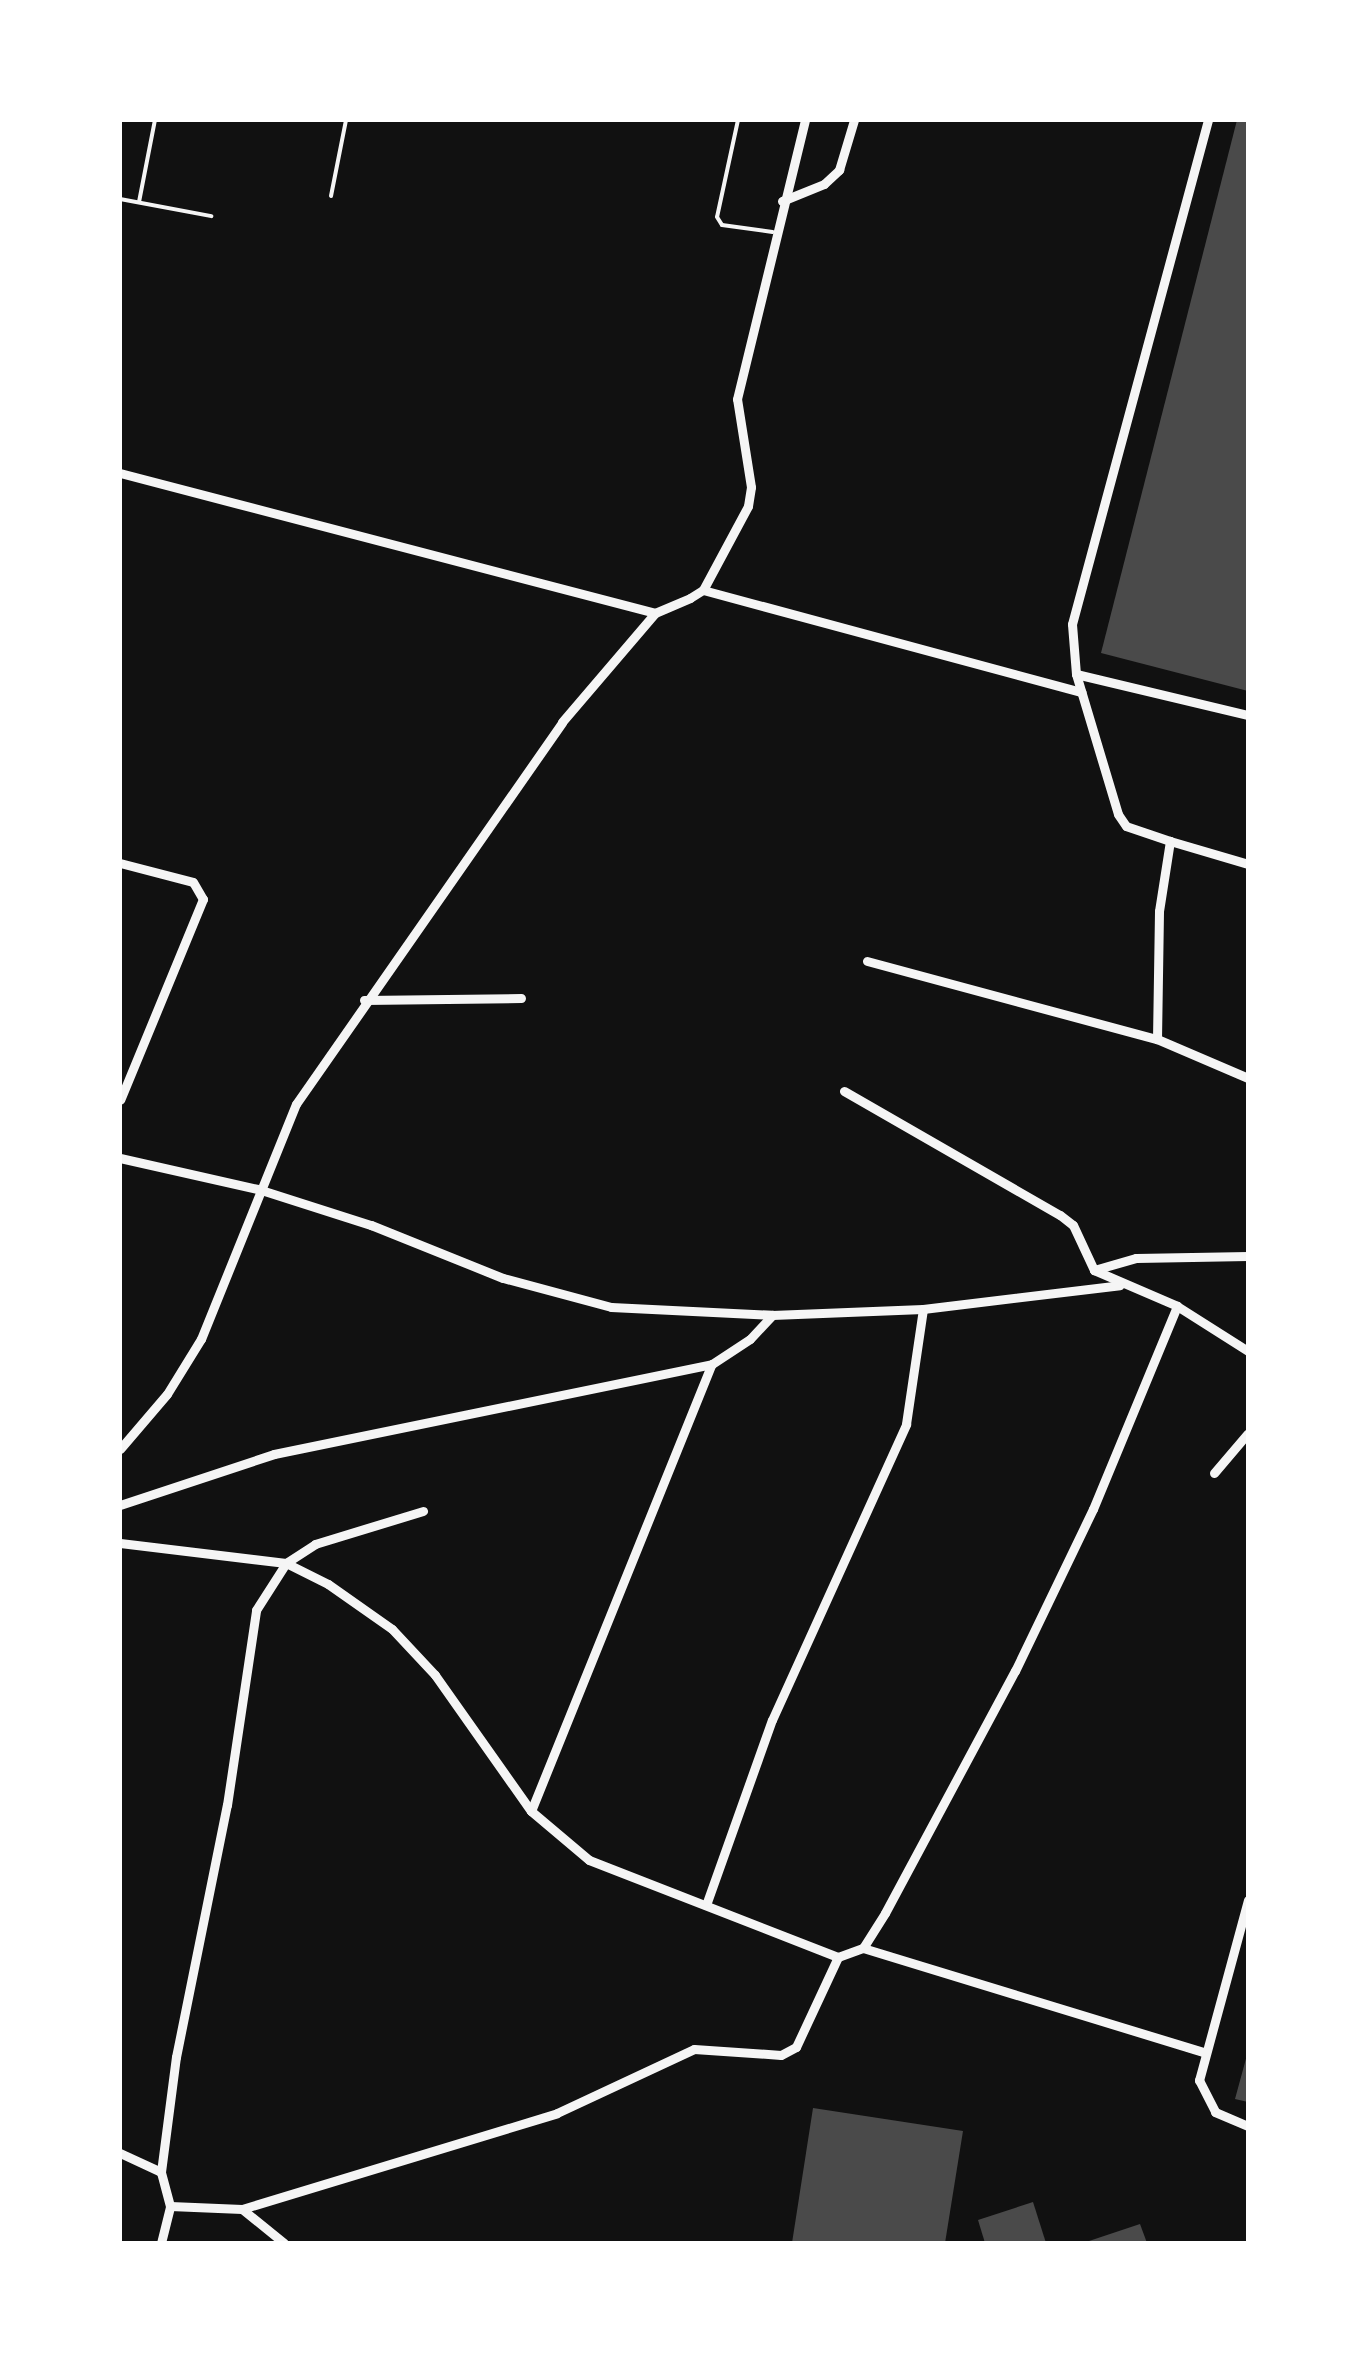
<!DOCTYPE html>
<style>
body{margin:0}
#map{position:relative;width:1368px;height:2363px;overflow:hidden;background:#111;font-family:Bitter,serif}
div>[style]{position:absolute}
.building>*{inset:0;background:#4a4a4a}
.service>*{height:4px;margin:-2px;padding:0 2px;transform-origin:2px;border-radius:2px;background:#f5f5f5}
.minor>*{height:9px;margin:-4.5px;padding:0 4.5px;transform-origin:4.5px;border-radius:4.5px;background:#f5f5f5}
span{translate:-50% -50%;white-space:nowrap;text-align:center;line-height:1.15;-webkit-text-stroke:8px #fff;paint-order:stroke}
.frame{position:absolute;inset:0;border:122px solid #fff;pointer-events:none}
</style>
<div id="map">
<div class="building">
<div style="clip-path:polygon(1237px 120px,1248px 120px,1248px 691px,1101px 653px)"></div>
<div style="clip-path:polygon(1247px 2055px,1248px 2055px,1248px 2102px,1235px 2099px)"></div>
<div style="clip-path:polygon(813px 2108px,963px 2131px,945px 2243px,792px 2243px)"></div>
<div style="clip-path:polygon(1033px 2202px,1046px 2243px,985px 2243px,978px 2220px)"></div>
<div style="clip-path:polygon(1140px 2224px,1147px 2243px,1086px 2243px,1086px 2242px)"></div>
</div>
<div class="service">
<div style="left:738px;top:120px;width:99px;rotate:102.2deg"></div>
<div style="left:717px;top:217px;width:9px;rotate:58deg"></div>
<div style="left:722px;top:225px;width:51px;rotate:7.8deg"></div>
<div style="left:331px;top:196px;width:77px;rotate:-78.8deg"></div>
<div style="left:120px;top:199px;width:93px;rotate:10.6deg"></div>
<div style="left:139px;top:202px;width:84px;rotate:-79deg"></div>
</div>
<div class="minor">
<div style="left:782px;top:201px;width:45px;rotate:-22deg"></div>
<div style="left:824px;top:184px;width:21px;rotate:-43deg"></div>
<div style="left:839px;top:170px;width:52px;rotate:-73.3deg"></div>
<div style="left:120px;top:473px;width:553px;rotate:14.66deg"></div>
<div style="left:655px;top:613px;width:38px;rotate:-23deg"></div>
<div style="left:690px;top:598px;width:15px;rotate:-32deg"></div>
<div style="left:703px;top:590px;width:95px;rotate:-61.8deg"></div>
<div style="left:748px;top:506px;width:19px;rotate:-81deg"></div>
<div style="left:751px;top:487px;width:89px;rotate:-99deg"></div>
<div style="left:737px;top:399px;width:287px;rotate:-76.3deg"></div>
<div style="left:703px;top:590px;width:392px;rotate:15.1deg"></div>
<div style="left:1076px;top:674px;width:177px;rotate:13.4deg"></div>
<div style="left:1170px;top:841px;width:81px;rotate:16.4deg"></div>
<div style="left:120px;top:863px;width:75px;rotate:14.6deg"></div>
<div style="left:193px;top:882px;width:20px;rotate:60deg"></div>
<div style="left:203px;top:899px;width:217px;rotate:112.4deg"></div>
<div style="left:867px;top:961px;width:300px;rotate:15.1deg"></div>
<div style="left:1157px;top:1039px;width:99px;rotate:23.2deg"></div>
<div style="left:364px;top:1000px;width:157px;rotate:-0.7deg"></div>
<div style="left:1157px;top:1039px;width:128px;rotate:-89.1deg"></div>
<div style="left:1159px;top:911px;width:71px;rotate:-81.1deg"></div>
<div style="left:1170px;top:841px;width:46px;rotate:-161.2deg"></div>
<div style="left:1126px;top:826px;width:14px;rotate:-124deg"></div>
<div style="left:1118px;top:814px;width:146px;rotate:-106.7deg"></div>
<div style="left:1076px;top:674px;width:50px;rotate:-94.6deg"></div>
<div style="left:1072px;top:624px;width:522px;rotate:-74.9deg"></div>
<div style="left:844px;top:1091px;width:249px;rotate:29.9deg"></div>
<div style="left:1060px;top:1215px;width:16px;rotate:38deg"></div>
<div style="left:1073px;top:1225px;width:50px;rotate:65deg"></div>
<div style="left:1094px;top:1270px;width:90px;rotate:23.4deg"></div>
<div style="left:1177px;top:1306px;width:84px;rotate:32.4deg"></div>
<div style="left:120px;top:1158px;width:141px;rotate:12.7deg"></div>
<div style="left:258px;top:1189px;width:119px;rotate:17.7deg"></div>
<div style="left:371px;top:1225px;width:142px;rotate:21.9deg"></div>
<div style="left:503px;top:1278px;width:112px;rotate:15deg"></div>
<div style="left:611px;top:1307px;width:161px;rotate:2.8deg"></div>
<div style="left:772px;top:1315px;width:151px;rotate:-2.3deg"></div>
<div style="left:923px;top:1309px;width:198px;rotate:-6.9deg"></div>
<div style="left:1094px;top:1270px;width:44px;rotate:-15.9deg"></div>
<div style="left:1136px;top:1258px;width:112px;rotate:-1deg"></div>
<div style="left:120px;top:1449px;width:72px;rotate:-49.5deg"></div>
<div style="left:167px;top:1394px;width:65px;rotate:-58.3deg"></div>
<div style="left:201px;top:1339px;width:253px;rotate:-68deg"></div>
<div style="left:296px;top:1104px;width:465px;rotate:-55.1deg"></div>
<div style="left:562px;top:722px;width:143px;rotate:-49.5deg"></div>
<div style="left:1214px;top:1473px;width:52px;rotate:-49.6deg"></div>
<div style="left:120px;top:1505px;width:162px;rotate:-18.3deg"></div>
<div style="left:274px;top:1454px;width:447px;rotate:-11.6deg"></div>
<div style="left:712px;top:1364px;width:45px;rotate:-33.3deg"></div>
<div style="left:750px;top:1339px;width:33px;rotate:-47deg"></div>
<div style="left:120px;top:1543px;width:167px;rotate:6.9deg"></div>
<div style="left:286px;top:1563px;width:47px;rotate:26.6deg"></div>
<div style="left:328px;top:1584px;width:78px;rotate:35.1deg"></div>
<div style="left:392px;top:1629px;width:63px;rotate:46.9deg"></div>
<div style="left:435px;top:1675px;width:166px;rotate:54.8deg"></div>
<div style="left:531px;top:1811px;width:76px;rotate:40.2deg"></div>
<div style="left:589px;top:1860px;width:267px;rotate:21.3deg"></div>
<div style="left:531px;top:1811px;width:482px;rotate:-68deg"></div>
<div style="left:1248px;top:1900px;width:187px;rotate:105.2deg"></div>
<div style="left:1199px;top:2080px;width:36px;rotate:63deg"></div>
<div style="left:1215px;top:2112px;width:36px;rotate:23deg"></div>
<div style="left:706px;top:1905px;width:196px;rotate:-70.4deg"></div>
<div style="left:772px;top:1720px;width:325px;rotate:-65.6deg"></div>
<div style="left:906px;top:1424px;width:116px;rotate:-81.6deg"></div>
<div style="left:863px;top:1948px;width:357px;rotate:17deg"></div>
<div style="left:120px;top:2153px;width:45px;rotate:24.9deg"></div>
<div style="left:170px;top:2206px;width:72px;rotate:2.4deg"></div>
<div style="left:242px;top:2209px;width:54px;rotate:39deg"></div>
<div style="left:242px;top:2209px;width:329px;rotate:-16.9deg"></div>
<div style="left:557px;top:2113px;width:151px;rotate:-25deg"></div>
<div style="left:694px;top:2049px;width:87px;rotate:3.9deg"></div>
<div style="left:781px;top:2055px;width:17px;rotate:-28deg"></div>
<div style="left:796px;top:2047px;width:99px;rotate:-65deg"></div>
<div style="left:838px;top:1957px;width:27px;rotate:-20deg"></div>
<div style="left:863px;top:1948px;width:41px;rotate:-57.8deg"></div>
<div style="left:885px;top:1913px;width:275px;rotate:-61.8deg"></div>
<div style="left:1015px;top:1671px;width:180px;rotate:-64.3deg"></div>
<div style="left:1093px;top:1509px;width:220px;rotate:-67.5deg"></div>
<div style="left:161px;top:2243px;width:38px;rotate:-76deg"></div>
<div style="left:170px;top:2206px;width:35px;rotate:-105deg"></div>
<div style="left:161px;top:2172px;width:116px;rotate:-82.6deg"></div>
<div style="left:176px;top:2057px;width:257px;rotate:-78.6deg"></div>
<div style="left:227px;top:1805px;width:197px;rotate:-81.5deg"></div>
<div style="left:256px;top:1610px;width:56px;rotate:-57.4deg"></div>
<div style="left:286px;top:1563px;width:35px;rotate:-33deg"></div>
<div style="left:315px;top:1544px;width:113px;rotate:-17deg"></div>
</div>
<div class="frame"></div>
</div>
